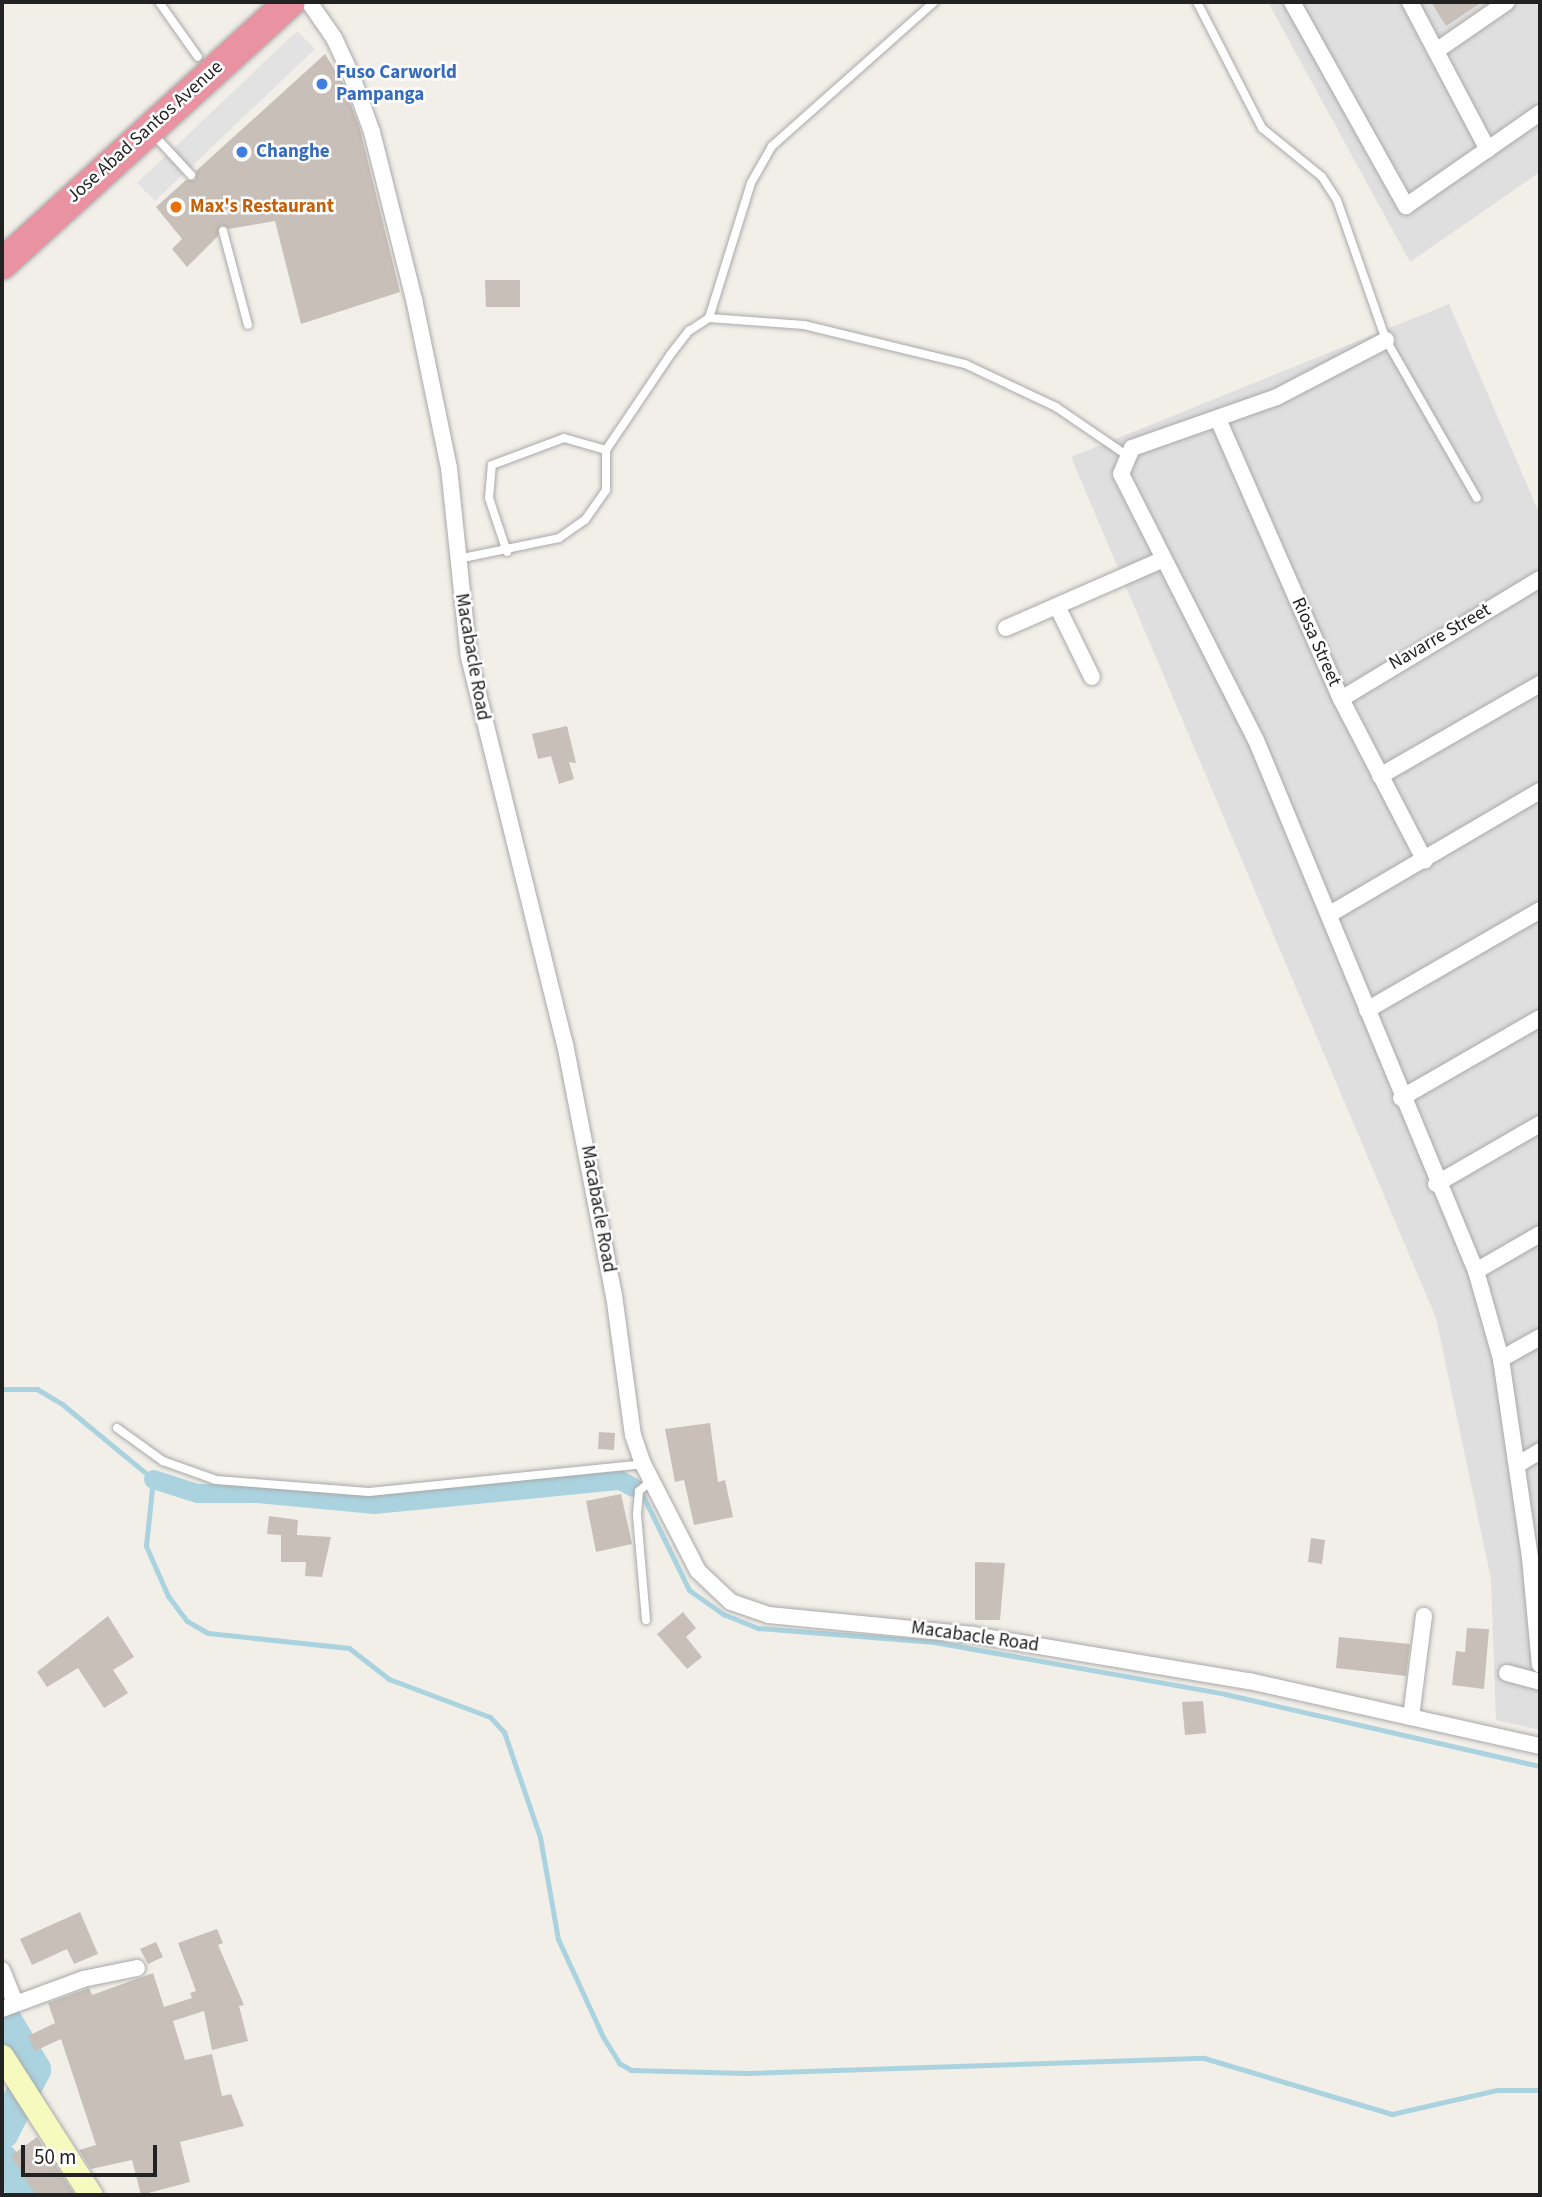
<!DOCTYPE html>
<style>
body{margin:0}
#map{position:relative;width:1542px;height:2197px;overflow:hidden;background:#f2efe9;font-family:"Source Sans 3",sans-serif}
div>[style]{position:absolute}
.residential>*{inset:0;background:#e0dfdf}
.parking>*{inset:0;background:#e2e2e2}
.stream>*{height:5px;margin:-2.5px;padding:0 2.5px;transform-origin:2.5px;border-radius:2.5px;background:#aad3df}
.canal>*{height:19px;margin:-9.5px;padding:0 9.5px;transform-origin:9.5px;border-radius:9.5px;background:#aad3df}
.river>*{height:33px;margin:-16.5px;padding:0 16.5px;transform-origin:16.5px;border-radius:16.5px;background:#aad3df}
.building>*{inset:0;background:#c7bfb8}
.roads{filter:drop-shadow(0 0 2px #a9a9a9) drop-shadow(0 0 2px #a9a9a9)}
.lane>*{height:8px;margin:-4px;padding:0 4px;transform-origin:4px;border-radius:4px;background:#fff}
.street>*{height:16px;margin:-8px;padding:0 8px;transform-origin:8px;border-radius:8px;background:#fff}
.secondary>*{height:23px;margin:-11.5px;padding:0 11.5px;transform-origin:11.5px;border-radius:11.5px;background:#f7fabf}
.highway>*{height:30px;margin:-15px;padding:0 15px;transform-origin:15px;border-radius:15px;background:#e892a2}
.dots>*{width:19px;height:19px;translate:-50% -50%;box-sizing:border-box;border:4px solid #fff;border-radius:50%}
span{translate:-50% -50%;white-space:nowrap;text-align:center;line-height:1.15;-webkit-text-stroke:5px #fff;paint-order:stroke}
.shop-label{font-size:19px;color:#366cbe;font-weight:700}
.left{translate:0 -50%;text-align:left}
.street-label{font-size:19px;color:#222}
.food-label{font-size:19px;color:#c56008;font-weight:700}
.frame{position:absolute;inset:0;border:4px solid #222;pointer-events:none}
.scale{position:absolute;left:21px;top:2145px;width:136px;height:32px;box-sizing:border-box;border:4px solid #222;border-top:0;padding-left:9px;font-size:21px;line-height:24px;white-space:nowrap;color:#222;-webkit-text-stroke:5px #fff;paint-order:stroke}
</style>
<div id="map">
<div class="residential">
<div style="clip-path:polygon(1268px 2px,1540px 2px,1540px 172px,1410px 262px)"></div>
<div style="clip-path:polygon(1449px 304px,1540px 515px,1540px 1730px,1496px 1720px,1491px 1579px,1436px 1318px,1071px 457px)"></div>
</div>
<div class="parking">
<div style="clip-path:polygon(297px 31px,315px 49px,155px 201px,137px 183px)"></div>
</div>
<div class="stream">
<div style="left:2px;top:1389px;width:35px"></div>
<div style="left:37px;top:1389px;width:29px;rotate:31deg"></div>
<div style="left:62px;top:1404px;width:118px;rotate:39.5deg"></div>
<div style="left:153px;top:1479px;width:67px;rotate:96deg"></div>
<div style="left:146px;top:1546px;width:55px;rotate:66.3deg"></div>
<div style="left:168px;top:1596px;width:31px;rotate:53deg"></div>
<div style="left:187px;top:1621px;width:24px;rotate:30deg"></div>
<div style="left:208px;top:1633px;width:142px;rotate:6.1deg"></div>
<div style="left:349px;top:1648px;width:51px;rotate:37.8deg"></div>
<div style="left:389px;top:1679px;width:108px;rotate:20.6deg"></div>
<div style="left:490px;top:1717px;width:21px;rotate:47deg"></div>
<div style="left:504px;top:1732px;width:111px;rotate:71.1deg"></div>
<div style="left:540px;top:1837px;width:104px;rotate:80deg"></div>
<div style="left:558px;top:1939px;width:108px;rotate:65.3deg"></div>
<div style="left:603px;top:2037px;width:31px;rotate:58deg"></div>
<div style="left:619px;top:2063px;width:14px;rotate:30deg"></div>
<div style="left:631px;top:2070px;width:115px;rotate:1.5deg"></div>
<div style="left:746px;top:2073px;width:458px;rotate:-1.9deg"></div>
<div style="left:1204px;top:2058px;width:196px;rotate:16.6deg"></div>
<div style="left:1392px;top:2114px;width:108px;rotate:-12.9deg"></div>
<div style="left:1497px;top:2090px;width:43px"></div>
<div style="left:633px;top:1487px;width:16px;rotate:45deg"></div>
<div style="left:644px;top:1498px;width:102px;rotate:63.9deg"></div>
<div style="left:689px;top:1590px;width:42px;rotate:35.2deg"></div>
<div style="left:723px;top:1614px;width:38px;rotate:22deg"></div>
<div style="left:758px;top:1628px;width:177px;rotate:4.5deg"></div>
<div style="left:934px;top:1642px;width:296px;rotate:10.1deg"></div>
<div style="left:1225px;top:1694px;width:323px;rotate:12.9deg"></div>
<div style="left:305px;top:1496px;width:69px;rotate:6.6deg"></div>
</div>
<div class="canal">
<div style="left:153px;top:1479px;width:46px;rotate:17.7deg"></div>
<div style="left:197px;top:1493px;width:60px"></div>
<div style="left:257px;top:1493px;width:118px;rotate:5.4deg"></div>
<div style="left:374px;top:1504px;width:247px;rotate:-5.6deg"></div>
<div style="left:620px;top:1480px;width:15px;rotate:28deg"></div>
</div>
<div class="river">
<div style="left:2px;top:2015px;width:63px;rotate:59.3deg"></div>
<div style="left:34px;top:2069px;width:71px;rotate:116.9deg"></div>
<div style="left:2px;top:2160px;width:43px;rotate:54.5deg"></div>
</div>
<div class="building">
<div style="clip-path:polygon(1431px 2px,1482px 2px,1446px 26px)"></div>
<div style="clip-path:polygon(325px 54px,343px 83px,360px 129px,400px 292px,301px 324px,275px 221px,229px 229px,221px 225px,218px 236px,187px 267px,172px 249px,182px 239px,156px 207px,186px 180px,195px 180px,196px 171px)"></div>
<div style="clip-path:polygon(485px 280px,520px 280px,520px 307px,486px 307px)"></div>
<div style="clip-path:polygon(567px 726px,576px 763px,569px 762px,574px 779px,559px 784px,551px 756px,538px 759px,532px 734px)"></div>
<div style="clip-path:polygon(710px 1423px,718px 1482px,725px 1480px,733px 1517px,694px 1525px,684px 1480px,675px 1482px,665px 1429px)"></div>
<div style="clip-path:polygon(599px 1432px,615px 1433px,614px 1450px,598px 1449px)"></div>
<div style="clip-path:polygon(621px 1494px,632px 1544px,596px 1552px,586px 1501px)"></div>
<div style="clip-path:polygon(269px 1516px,298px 1520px,297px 1535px,331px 1537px,322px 1577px,305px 1576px,306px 1562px,281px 1562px,281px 1535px,267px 1534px)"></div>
<div style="clip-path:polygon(1311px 1538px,1325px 1540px,1322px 1564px,1308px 1562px)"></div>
<div style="clip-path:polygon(975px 1562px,1005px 1563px,1000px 1620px,975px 1620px)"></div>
<div style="clip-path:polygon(683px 1612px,696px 1628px,686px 1637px,702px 1657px,687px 1669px,657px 1634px)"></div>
<div style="clip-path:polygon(108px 1616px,134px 1657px,113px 1670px,128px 1693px,104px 1708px,78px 1668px,47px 1687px,37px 1672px)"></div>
<div style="clip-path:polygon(1467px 1628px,1489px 1629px,1484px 1689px,1452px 1685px,1456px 1651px,1465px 1652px)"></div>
<div style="clip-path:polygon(1339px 1637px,1410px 1644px,1406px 1676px,1336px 1668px)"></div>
<div style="clip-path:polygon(1203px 1701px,1206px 1733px,1185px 1735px,1182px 1702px)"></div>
<div style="clip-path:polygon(80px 1912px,98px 1954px,74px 1964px,67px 1949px,32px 1965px,20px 1939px)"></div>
<div style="clip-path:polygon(217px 1929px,223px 1943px,218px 1945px,244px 2005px,239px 2006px,248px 2041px,212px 2050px,204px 2011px,173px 2021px,185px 2060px,212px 2054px,222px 2096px,231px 2094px,244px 2126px,180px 2142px,190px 2182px,141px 2195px,132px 2160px,91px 2169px,79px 2150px,96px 2145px,61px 2039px,35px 2051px,28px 2036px,55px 2023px,48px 2003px,89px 1988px,92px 1995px,153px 1973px,164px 2007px,192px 1998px,190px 1993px,196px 1991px,178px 1943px)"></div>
<div style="clip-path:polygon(156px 1942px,163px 1957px,148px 1964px,140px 1949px)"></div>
<div style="clip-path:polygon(37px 2137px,75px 2195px,36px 2195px,11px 2156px)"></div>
</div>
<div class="roads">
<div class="lane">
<div style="left:159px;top:2px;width:67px;rotate:54.7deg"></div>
<div style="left:1197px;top:2px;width:142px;rotate:62.7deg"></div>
<div style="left:1262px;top:128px;width:77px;rotate:39.2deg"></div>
<div style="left:1322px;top:177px;width:27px;rotate:57deg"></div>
<div style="left:1337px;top:200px;width:148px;rotate:70.7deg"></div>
<div style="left:1386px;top:340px;width:182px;rotate:60.1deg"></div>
<div style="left:153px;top:134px;width:56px;rotate:47.2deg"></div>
<div style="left:223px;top:231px;width:97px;rotate:75.1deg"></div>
<div style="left:709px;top:318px;width:141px;rotate:-72.7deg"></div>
<div style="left:751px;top:183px;width:43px;rotate:-60.4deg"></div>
<div style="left:772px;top:146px;width:217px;rotate:-41.6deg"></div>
<div style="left:507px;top:552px;width:57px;rotate:-108.4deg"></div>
<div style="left:489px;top:498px;width:33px;rotate:-85deg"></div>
<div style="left:492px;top:465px;width:77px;rotate:-20.6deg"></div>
<div style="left:564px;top:438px;width:44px;rotate:15.9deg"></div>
<div style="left:458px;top:559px;width:103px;rotate:-11.7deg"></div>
<div style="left:559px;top:538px;width:32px;rotate:-35deg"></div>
<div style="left:585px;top:520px;width:37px;rotate:-55deg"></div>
<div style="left:606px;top:490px;width:40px;rotate:-90deg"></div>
<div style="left:606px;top:450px;width:115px;rotate:-56deg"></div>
<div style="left:670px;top:355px;width:31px;rotate:-52deg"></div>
<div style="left:689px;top:331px;width:24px;rotate:-33deg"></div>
<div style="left:709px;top:318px;width:95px;rotate:4.2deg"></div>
<div style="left:804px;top:325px;width:166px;rotate:13.6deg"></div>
<div style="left:965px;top:364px;width:101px;rotate:25.3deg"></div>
<div style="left:1056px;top:407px;width:83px;rotate:34.3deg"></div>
<div style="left:117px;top:1428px;width:57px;rotate:35.7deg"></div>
<div style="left:163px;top:1461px;width:56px;rotate:19.7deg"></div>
<div style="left:216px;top:1480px;width:153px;rotate:4.5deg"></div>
<div style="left:369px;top:1492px;width:275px;rotate:-5.8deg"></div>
<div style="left:646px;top:1620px;width:106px;rotate:-94.9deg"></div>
<div style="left:637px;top:1514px;width:23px;rotate:-85deg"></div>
<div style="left:639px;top:1491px;width:16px;rotate:-40deg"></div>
</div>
<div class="street">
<div style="left:309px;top:2px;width:44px;rotate:55.2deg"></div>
<div style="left:334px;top:38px;width:40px;rotate:65deg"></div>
<div style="left:351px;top:74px;width:62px;rotate:70.1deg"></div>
<div style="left:372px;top:132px;width:172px;rotate:75.9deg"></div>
<div style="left:414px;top:299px;width:173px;rotate:78.3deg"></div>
<div style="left:449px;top:468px;width:190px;rotate:84deg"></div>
<div style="left:469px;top:657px;width:399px;rotate:76.1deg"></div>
<div style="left:565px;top:1044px;width:256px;rotate:79deg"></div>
<div style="left:614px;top:1295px;width:141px;rotate:82.3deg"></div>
<div style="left:633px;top:1435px;width:31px;rotate:71deg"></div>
<div style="left:643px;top:1464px;width:120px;rotate:62.8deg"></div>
<div style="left:698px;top:1571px;width:45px;rotate:43.2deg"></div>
<div style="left:731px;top:1602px;width:40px;rotate:18.9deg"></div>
<div style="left:769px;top:1615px;width:205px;rotate:5.6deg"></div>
<div style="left:973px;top:1635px;width:280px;rotate:9.5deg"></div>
<div style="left:1249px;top:1681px;width:298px;rotate:12.6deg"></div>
<div style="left:1292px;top:2px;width:234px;rotate:60.8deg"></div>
<div style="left:1406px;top:206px;width:163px;rotate:-34.8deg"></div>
<div style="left:1410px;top:2px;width:167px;rotate:62.2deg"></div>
<div style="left:1436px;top:51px;width:86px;rotate:-34.6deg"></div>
<div style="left:1386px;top:340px;width:123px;rotate:152.4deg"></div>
<div style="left:1277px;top:397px;width:154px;rotate:160.6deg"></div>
<div style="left:1132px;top:448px;width:28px;rotate:113deg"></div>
<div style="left:1121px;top:474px;width:298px;rotate:63.1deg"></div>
<div style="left:1256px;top:740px;width:575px;rotate:67.5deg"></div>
<div style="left:1476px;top:1271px;width:91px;rotate:74.1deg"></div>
<div style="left:1501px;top:1359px;width:201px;rotate:81.7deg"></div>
<div style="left:1530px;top:1558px;width:107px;rotate:84.7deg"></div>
<div style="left:1218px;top:419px;width:306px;rotate:66.3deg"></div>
<div style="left:1341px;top:699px;width:182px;rotate:62.6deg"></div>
<div style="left:1057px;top:606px;width:79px;rotate:63.8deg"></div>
<div style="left:1006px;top:628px;width:172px;rotate:-23.6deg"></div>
<div style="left:1341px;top:699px;width:232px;rotate:-31.1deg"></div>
<div style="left:1380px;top:776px;width:185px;rotate:-29.9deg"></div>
<div style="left:1330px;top:914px;width:243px;rotate:-30.4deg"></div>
<div style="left:1367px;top:1010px;width:200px;rotate:-30deg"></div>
<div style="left:1401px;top:1098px;width:160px;rotate:-29.9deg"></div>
<div style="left:1436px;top:1184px;width:120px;rotate:-30deg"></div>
<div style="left:1476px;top:1271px;width:74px;rotate:-30deg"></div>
<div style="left:1501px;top:1359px;width:45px;rotate:-29.4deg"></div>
<div style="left:1517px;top:1465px;width:27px;rotate:-31deg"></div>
<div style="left:1507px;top:1673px;width:34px;rotate:15deg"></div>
<div style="left:1411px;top:1717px;width:102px;rotate:-82.7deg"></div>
<div style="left:2px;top:1970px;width:35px;rotate:68deg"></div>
<div style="left:2px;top:2009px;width:86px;rotate:-20.3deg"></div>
<div style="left:83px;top:1979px;width:55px;rotate:-11.5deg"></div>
</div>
<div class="secondary">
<div style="left:2px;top:2056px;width:165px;rotate:57.4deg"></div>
</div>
<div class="highway">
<div style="left:2px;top:264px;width:389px;rotate:-42.3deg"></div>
</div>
</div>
<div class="dots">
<div style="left:322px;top:84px;background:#3f7fe0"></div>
<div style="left:242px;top:152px;background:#3f7fe0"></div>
<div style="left:176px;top:207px;background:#e8710a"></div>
</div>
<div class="shop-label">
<span class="left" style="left:336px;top:84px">Fuso Carworld<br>Pampanga</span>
<span class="left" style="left:256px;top:152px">Changhe</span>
</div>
<div class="street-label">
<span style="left:145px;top:132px;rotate:-42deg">Jose Abad Santos Avenue</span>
<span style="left:1440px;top:637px;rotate:-30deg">Navarre Street</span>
<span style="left:1316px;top:642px;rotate:66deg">Riosa Street</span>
<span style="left:472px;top:657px;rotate:80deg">Macabacle Road</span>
<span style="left:598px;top:1209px;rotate:80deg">Macabacle Road</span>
<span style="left:975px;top:1637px;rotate:8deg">Macabacle Road</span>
</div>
<div class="food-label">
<span class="left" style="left:190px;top:207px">Max's Restaurant</span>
</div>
<div class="frame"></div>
<div class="scale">50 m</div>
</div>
